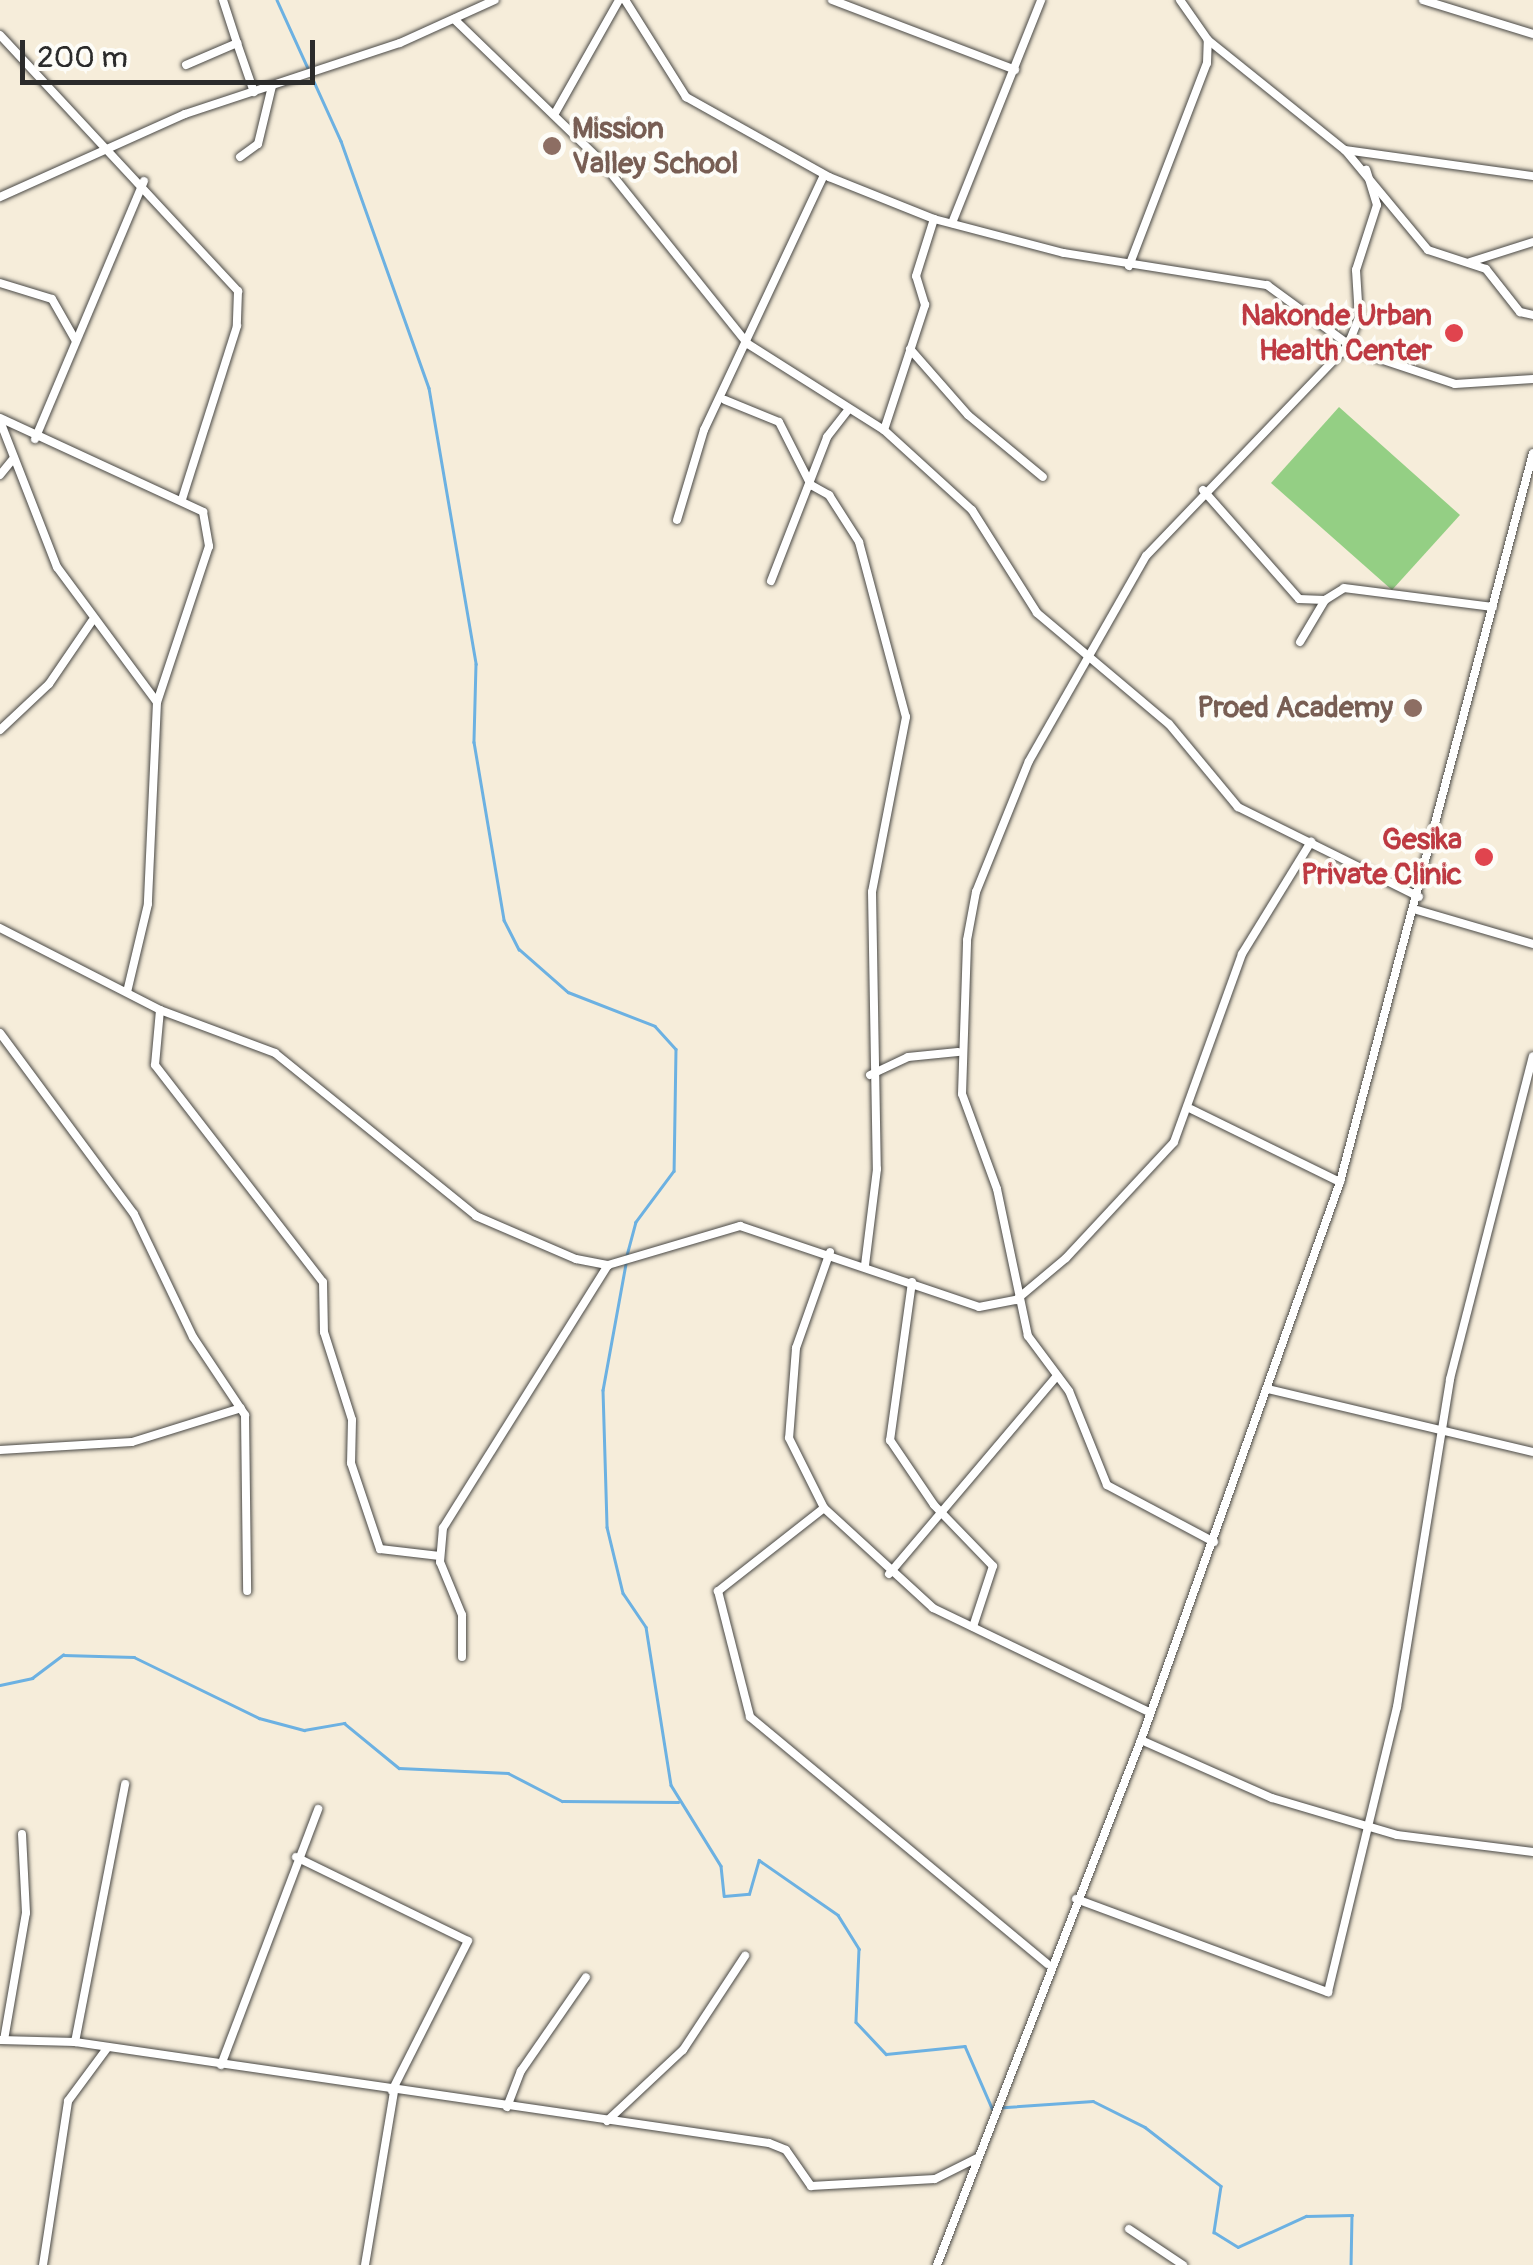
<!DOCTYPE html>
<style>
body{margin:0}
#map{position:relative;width:1533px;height:2265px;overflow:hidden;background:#f6edda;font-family:Pangolin,sans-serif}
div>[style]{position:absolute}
.green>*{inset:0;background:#94cf84}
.stream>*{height:2.5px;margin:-1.25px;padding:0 1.25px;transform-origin:1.25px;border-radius:1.25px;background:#6cb1e2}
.roads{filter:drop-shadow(0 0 2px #494845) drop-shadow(0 0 2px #494845)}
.street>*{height:8px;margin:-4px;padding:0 4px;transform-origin:4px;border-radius:4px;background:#fff}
.dots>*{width:28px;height:28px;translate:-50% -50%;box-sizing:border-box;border:5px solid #fdfcf7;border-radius:50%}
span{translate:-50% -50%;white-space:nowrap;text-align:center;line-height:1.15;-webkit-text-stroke:8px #fdfcf7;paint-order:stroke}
.education-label{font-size:30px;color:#785e54;font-weight:700}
.left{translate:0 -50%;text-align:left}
.right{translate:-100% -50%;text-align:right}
.health-label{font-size:30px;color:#be3a42;font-weight:700}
.scale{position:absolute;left:20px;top:40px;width:295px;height:45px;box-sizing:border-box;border:5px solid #2b2b2b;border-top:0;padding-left:12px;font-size:30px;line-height:35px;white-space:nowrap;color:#2b2b2b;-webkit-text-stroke:8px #fdfcf7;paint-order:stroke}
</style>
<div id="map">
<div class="green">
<div style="clip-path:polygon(1339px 407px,1460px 515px,1392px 590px,1271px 483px)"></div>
</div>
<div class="stream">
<div style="left:277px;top:0;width:155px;rotate:65.6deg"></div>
<div style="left:341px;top:141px;width:262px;rotate:70.4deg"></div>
<div style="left:429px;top:388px;width:280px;rotate:80.3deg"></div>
<div style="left:476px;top:664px;width:78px;rotate:91.5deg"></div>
<div style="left:474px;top:742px;width:181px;rotate:80.4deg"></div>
<div style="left:504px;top:920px;width:33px;rotate:63deg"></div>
<div style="left:519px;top:949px;width:65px;rotate:41.3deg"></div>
<div style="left:568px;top:992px;width:93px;rotate:21.3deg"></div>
<div style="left:655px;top:1026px;width:31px;rotate:48deg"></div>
<div style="left:676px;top:1049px;width:122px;rotate:90.9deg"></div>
<div style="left:674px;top:1171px;width:64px;rotate:126.7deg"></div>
<div style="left:636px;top:1222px;width:35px;rotate:105deg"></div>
<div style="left:626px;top:1264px;width:128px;rotate:100.3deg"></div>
<div style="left:603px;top:1390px;width:137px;rotate:88.3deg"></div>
<div style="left:607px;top:1527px;width:68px;rotate:76.4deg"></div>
<div style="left:623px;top:1593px;width:41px;rotate:55.9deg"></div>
<div style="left:646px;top:1627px;width:160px;rotate:81deg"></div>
<div style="left:671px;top:1785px;width:95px;rotate:58.3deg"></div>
<div style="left:721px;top:1866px;width:30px;rotate:84deg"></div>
<div style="left:724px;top:1896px;width:25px;rotate:-5deg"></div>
<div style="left:749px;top:1894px;width:35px;rotate:-74deg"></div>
<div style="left:759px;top:1860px;width:96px;rotate:34.8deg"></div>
<div style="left:838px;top:1915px;width:40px;rotate:58deg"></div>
<div style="left:859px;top:1949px;width:73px;rotate:92.4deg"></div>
<div style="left:856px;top:2022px;width:44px;rotate:46.8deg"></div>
<div style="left:886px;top:2054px;width:79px;rotate:-5.8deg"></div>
<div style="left:965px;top:2046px;width:68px;rotate:66.5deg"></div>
<div style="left:992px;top:2108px;width:101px;rotate:-4deg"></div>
<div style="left:1093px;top:2101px;width:58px;rotate:26.6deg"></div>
<div style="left:1145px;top:2127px;width:96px;rotate:37.8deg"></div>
<div style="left:1221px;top:2186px;width:47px;rotate:98.7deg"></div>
<div style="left:1214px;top:2232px;width:28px;rotate:32deg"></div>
<div style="left:1238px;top:2247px;width:75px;rotate:-24.5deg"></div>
<div style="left:1306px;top:2216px;width:46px;rotate:-1.2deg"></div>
<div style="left:1352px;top:2215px;width:50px;rotate:91.1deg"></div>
<div style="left:0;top:1685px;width:33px;rotate:-12deg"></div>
<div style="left:32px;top:1678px;width:39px;rotate:-37deg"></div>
<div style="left:63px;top:1655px;width:71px;rotate:1.6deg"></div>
<div style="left:134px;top:1657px;width:139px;rotate:26deg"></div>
<div style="left:259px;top:1718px;width:47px;rotate:14.9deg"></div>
<div style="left:304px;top:1730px;width:41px;rotate:-9.9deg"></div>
<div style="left:344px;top:1723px;width:71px;rotate:39.3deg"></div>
<div style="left:399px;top:1768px;width:109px;rotate:2.6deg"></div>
<div style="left:508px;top:1773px;width:61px;rotate:27.4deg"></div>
<div style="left:562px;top:1801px;width:116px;rotate:0.5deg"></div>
</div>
<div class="roads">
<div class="street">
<div style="left:223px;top:0;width:45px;rotate:72deg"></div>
<div style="left:625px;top:0;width:115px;rotate:57.8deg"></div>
<div style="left:686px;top:97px;width:164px;rotate:29.2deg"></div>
<div style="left:829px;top:177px;width:113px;rotate:21.8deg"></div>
<div style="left:934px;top:219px;width:134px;rotate:14.7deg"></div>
<div style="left:1064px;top:253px;width:206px;rotate:9deg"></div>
<div style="left:1267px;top:285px;width:114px;rotate:36.1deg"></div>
<div style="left:1359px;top:352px;width:101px;rotate:18.4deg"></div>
<div style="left:1455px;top:384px;width:78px;rotate:-3.7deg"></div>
<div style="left:832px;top:0;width:196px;rotate:20.9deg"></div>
<div style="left:1423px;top:0;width:115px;rotate:17.2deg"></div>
<div style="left:454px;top:19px;width:206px;rotate:44deg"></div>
<div style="left:602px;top:162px;width:233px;rotate:51.3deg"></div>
<div style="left:748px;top:344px;width:161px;rotate:32.3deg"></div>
<div style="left:884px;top:430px;width:119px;rotate:42.3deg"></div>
<div style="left:972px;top:510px;width:122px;rotate:57.7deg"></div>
<div style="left:1037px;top:613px;width:172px;rotate:40.1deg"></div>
<div style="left:1169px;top:724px;width:108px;rotate:50.3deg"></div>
<div style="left:1238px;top:807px;width:202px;rotate:26.4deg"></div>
<div style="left:0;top:35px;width:350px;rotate:47.1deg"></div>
<div style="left:238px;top:291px;width:35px;rotate:92deg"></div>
<div style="left:237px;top:326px;width:182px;rotate:107.6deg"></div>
<div style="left:1208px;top:40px;width:176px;rotate:38.8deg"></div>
<div style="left:1345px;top:150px;width:130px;rotate:50.3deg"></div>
<div style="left:1428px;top:250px;width:61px;rotate:18.1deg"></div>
<div style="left:1486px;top:269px;width:55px;rotate:51.7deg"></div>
<div style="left:1520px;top:312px;width:13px;rotate:13deg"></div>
<div style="left:186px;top:65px;width:56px;rotate:-23.3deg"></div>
<div style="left:237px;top:43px;width:52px;rotate:70.9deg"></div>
<div style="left:554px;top:115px;width:132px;rotate:-60.5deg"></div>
<div style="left:1345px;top:150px;width:190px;rotate:7.9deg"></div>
<div style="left:240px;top:157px;width:22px;rotate:-36deg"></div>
<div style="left:258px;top:144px;width:60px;rotate:-76.4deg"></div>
<div style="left:0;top:197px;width:203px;rotate:-24.2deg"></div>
<div style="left:185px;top:114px;width:226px;rotate:-18.3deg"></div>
<div style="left:400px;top:43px;width:104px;rotate:-24.4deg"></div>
<div style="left:952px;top:223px;width:240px;rotate:-68.2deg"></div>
<div style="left:1470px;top:262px;width:66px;rotate:-17.6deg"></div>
<div style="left:1129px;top:266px;width:217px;rotate:-69deg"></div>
<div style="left:1207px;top:63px;width:23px;rotate:-88deg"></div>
<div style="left:1208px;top:40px;width:49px;rotate:-125deg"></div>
<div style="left:0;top:283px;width:54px;rotate:17.1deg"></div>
<div style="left:52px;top:299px;width:48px;rotate:60.3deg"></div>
<div style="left:910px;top:349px;width:88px;rotate:48.7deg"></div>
<div style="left:968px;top:415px;width:97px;rotate:39.6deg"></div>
<div style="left:725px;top:400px;width:58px;rotate:22.2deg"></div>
<div style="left:779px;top:422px;width:71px;rotate:63.1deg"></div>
<div style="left:811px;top:485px;width:21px;rotate:29deg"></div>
<div style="left:829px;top:495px;width:56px;rotate:57.4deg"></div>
<div style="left:859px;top:542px;width:181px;rotate:75deg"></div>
<div style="left:906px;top:717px;width:178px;rotate:101deg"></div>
<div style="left:872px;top:892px;width:277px;rotate:89deg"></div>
<div style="left:877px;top:1169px;width:97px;rotate:97.1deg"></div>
<div style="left:0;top:418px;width:224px;rotate:24.8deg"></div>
<div style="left:203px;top:512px;width:35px;rotate:80deg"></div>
<div style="left:209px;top:546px;width:164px;rotate:108.4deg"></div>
<div style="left:0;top:421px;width:157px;rotate:68.7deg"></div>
<div style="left:57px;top:567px;width:168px;rotate:53.5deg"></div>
<div style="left:157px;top:702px;width:202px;rotate:92.6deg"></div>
<div style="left:148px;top:904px;width:90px;rotate:103.4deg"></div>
<div style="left:884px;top:430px;width:132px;rotate:-71.8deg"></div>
<div style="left:925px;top:305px;width:30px;rotate:-107deg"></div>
<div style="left:916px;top:276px;width:60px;rotate:-72.5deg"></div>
<div style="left:35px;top:439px;width:280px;rotate:-67.1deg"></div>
<div style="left:0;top:475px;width:22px;rotate:-51deg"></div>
<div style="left:1203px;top:490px;width:145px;rotate:48.6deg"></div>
<div style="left:1299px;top:599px;width:26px;rotate:2deg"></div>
<div style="left:677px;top:520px;width:94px;rotate:-73.3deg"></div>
<div style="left:704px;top:430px;width:282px;rotate:-64.8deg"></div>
<div style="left:771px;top:581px;width:155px;rotate:-68.7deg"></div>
<div style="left:827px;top:437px;width:36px;rotate:-52deg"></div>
<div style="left:1300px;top:642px;width:49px;rotate:-59.2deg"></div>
<div style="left:1325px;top:600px;width:22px;rotate:-32deg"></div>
<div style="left:1344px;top:588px;width:150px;rotate:7.3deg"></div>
<div style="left:0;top:730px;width:67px;rotate:-43.2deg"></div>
<div style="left:49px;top:684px;width:76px;rotate:-55.7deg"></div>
<div style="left:1417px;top:910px;width:121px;rotate:16.3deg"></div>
<div style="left:0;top:928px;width:180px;rotate:27.1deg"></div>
<div style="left:160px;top:1010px;width:123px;rotate:20.5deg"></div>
<div style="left:275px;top:1053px;width:259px;rotate:39deg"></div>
<div style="left:476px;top:1216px;width:109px;rotate:23.3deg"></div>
<div style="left:576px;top:1259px;width:33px;rotate:11deg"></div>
<div style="left:608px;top:1265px;width:138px;rotate:-16.5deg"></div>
<div style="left:740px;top:1226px;width:252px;rotate:18.7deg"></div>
<div style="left:979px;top:1307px;width:38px;rotate:-11deg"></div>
<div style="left:1016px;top:1300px;width:65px;rotate:-40deg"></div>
<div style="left:1066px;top:1258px;width:158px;rotate:-47deg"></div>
<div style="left:1174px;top:1142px;width:200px;rotate:-70.1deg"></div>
<div style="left:1242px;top:954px;width:132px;rotate:-58.4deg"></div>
<div style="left:160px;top:1010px;width:55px;rotate:95.2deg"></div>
<div style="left:155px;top:1065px;width:274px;rotate:52.3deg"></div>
<div style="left:323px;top:1282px;width:50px;rotate:88.9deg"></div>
<div style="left:324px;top:1332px;width:92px;rotate:72.3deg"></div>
<div style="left:352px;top:1420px;width:43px;rotate:91.3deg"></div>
<div style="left:351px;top:1463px;width:91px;rotate:71.4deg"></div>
<div style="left:380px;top:1549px;width:60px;rotate:6.7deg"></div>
<div style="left:0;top:1033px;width:225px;rotate:53.5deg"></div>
<div style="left:134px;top:1214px;width:136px;rotate:64.4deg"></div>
<div style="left:193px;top:1337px;width:94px;rotate:56.3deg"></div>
<div style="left:245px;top:1415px;width:176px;rotate:89.3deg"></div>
<div style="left:870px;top:1075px;width:42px;rotate:-25.3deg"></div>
<div style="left:908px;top:1057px;width:50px;rotate:-5.7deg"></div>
<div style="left:1191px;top:1109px;width:166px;rotate:26.1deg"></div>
<div style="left:830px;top:1252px;width:102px;rotate:109.5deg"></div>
<div style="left:796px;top:1348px;width:90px;rotate:94.4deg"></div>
<div style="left:789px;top:1438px;width:78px;rotate:63.4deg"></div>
<div style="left:824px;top:1508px;width:148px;rotate:42.5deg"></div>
<div style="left:933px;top:1608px;width:240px;rotate:25.7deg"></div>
<div style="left:912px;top:1282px;width:160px;rotate:97.9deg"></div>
<div style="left:890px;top:1440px;width:78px;rotate:55.9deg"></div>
<div style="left:934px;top:1505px;width:85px;rotate:46deg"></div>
<div style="left:993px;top:1566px;width:64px;rotate:108.2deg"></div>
<div style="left:1268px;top:1389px;width:272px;rotate:13.4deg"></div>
<div style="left:0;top:1450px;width:132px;rotate:-3.5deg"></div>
<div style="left:132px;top:1442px;width:114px;rotate:-17.3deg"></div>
<div style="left:824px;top:1508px;width:135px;rotate:141.9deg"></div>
<div style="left:718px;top:1591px;width:130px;rotate:75.7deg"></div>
<div style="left:750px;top:1717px;width:387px;rotate:39.7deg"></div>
<div style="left:1214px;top:1542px;width:121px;rotate:-152deg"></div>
<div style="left:1107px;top:1485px;width:101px;rotate:-112deg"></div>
<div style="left:1069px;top:1391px;width:69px;rotate:-126.7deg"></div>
<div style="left:1028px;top:1336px;width:150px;rotate:-101.9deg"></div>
<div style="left:997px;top:1189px;width:101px;rotate:-110.2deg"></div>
<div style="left:962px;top:1094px;width:154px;rotate:-88.1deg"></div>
<div style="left:967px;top:940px;width:49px;rotate:-79.4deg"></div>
<div style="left:976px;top:892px;width:141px;rotate:-68deg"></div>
<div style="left:1029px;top:761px;width:236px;rotate:-60.3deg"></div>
<div style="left:1146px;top:556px;width:292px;rotate:-46.2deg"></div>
<div style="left:1348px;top:345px;width:29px;rotate:-68deg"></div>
<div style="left:1359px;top:318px;width:48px;rotate:-93.6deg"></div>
<div style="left:1356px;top:270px;width:68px;rotate:-72.1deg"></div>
<div style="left:1377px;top:205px;width:37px;rotate:-107deg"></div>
<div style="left:889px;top:1574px;width:260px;rotate:-49.7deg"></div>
<div style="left:462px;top:1657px;width:42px;rotate:-90deg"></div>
<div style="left:462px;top:1615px;width:57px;rotate:-112.5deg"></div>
<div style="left:440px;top:1562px;width:34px;rotate:-85deg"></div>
<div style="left:443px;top:1528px;width:310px;rotate:-57.9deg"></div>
<div style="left:1141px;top:1740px;width:143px;rotate:23.9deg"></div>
<div style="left:1272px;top:1798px;width:130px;rotate:16.5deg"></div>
<div style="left:1397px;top:1835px;width:137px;rotate:7.1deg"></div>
<div style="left:296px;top:1857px;width:191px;rotate:26deg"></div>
<div style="left:468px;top:1941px;width:168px;rotate:116.9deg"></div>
<div style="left:1076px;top:1899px;width:269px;rotate:20.3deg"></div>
<div style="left:1328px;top:1992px;width:293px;rotate:-76.4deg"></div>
<div style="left:1397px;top:1707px;width:332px;rotate:-80.8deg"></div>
<div style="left:1450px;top:1379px;width:333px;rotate:-75.6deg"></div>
<div style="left:0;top:2040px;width:75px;rotate:1.5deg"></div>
<div style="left:75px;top:2042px;width:701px;rotate:8.28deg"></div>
<div style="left:769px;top:2143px;width:18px;rotate:22deg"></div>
<div style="left:786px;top:2150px;width:44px;rotate:55.2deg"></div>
<div style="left:811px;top:2186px;width:124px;rotate:-3.2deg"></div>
<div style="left:935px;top:2179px;width:47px;rotate:-26.6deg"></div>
<div style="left:4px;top:2040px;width:129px;rotate:-80.2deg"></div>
<div style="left:26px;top:1913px;width:79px;rotate:-92.9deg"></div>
<div style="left:75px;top:2042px;width:263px;rotate:-79deg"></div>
<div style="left:221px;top:2065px;width:274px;rotate:-69.2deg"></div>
<div style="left:507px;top:2107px;width:39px;rotate:-69deg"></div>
<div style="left:521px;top:2071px;width:114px;rotate:-55.3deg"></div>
<div style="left:607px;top:2121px;width:104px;rotate:-43.1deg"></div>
<div style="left:683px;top:2050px;width:113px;rotate:-56.6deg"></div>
<div style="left:1129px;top:2229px;width:65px;rotate:33.7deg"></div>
<div style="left:43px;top:2265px;width:166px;rotate:-81.3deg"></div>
<div style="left:68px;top:2101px;width:67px;rotate:-53.5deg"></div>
<div style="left:365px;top:2265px;width:175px;rotate:-80.5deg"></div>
<div style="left:937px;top:2265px;width:563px;rotate:-68.77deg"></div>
<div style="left:1141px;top:1740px;width:592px;rotate:-70.37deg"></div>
<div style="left:1340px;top:1182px;width:754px;rotate:-75.17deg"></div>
</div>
</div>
<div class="dots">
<div style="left:552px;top:146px;background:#8d6e63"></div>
<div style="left:1454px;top:333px;background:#e0444e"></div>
<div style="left:1413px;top:708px;background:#8d6e63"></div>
<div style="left:1484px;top:857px;background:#e0444e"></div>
</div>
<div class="education-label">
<span class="left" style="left:572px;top:146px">Mission<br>Valley School</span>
<span class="right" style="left:1393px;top:708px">Proed Academy</span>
</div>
<div class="health-label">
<span class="right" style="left:1432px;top:333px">Nakonde Urban<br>Health Center</span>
<span class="right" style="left:1462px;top:857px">Gesika<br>Private Clinic</span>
</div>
<div class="scale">200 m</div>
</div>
